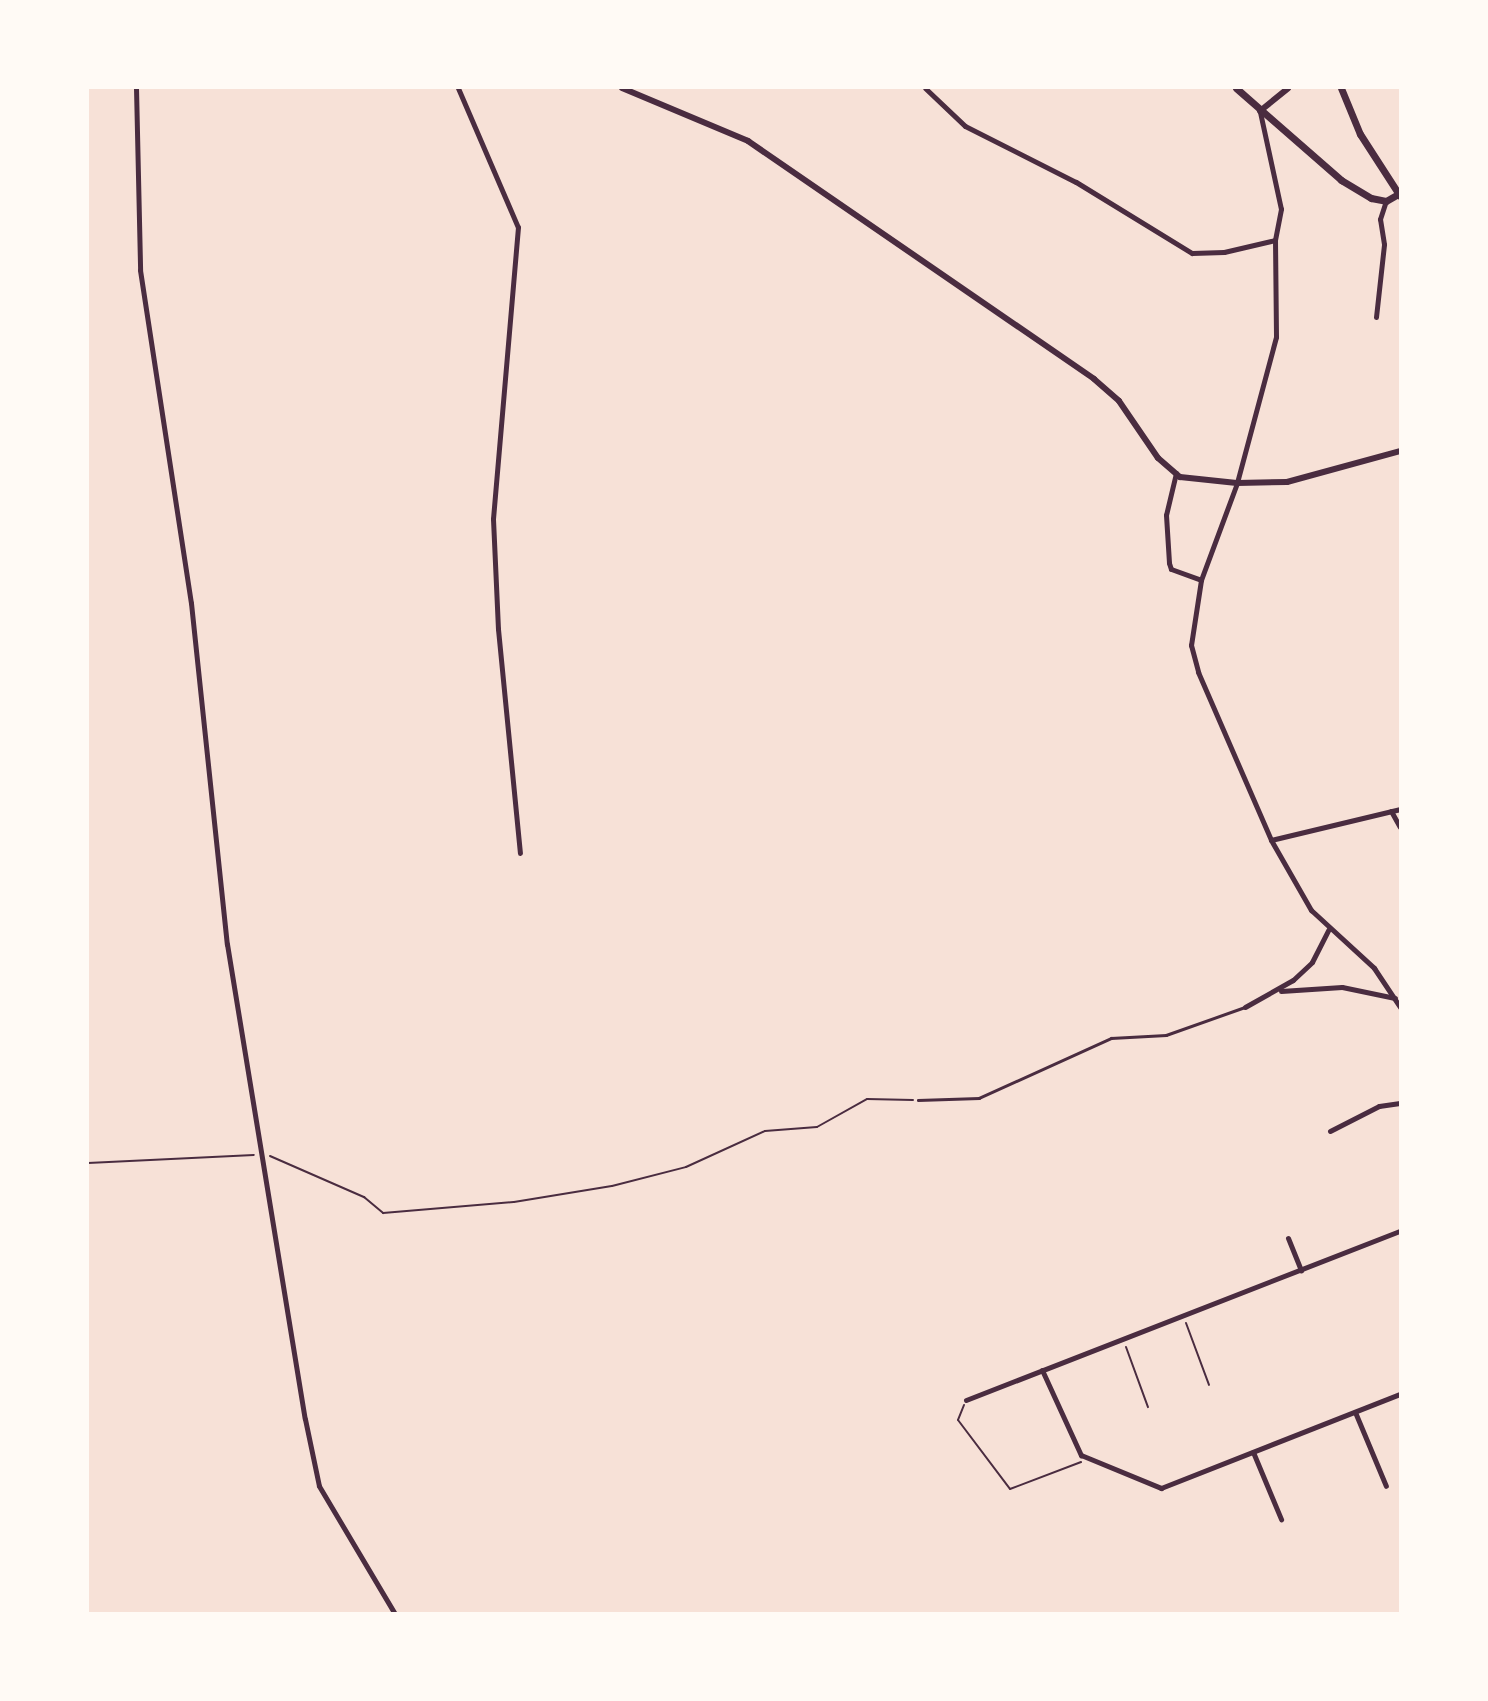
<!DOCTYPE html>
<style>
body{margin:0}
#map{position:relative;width:1488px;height:1701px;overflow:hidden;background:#f7e1d7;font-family:Ubuntu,sans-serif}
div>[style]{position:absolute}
.path>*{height:2px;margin:-1px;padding:0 1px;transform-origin:1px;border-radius:1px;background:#4a2c40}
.service>*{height:2.5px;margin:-1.25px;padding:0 1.25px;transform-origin:1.25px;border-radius:1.25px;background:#4a2c40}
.minor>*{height:5px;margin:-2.5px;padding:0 2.5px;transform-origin:2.5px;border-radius:2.5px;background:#4a2c40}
.tertiary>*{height:6px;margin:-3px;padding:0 3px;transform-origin:3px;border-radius:3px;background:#4a2c40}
.secondary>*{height:7px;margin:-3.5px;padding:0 3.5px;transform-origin:3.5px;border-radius:3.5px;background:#4a2c40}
span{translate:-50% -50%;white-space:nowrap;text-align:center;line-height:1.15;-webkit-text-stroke:5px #fffaf5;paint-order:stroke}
.frame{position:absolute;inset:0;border:89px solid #fffaf5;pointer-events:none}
</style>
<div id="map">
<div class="path">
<div style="left:270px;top:1156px;width:103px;rotate:23.6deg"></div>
<div style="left:364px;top:1197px;width:25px;rotate:40deg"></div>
<div style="left:383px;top:1213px;width:131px;rotate:-4.8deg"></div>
<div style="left:514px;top:1202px;width:99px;rotate:-9.3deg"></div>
<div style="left:612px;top:1186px;width:76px;rotate:-14.4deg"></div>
<div style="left:686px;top:1167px;width:87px;rotate:-24.5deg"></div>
<div style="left:765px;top:1131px;width:52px;rotate:-4.4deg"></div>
<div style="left:817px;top:1127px;width:57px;rotate:-29.2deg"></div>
<div style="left:867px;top:1099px;width:46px;rotate:1.2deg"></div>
<div style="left:88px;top:1163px;width:166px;rotate:-2.8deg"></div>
<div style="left:1186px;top:1323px;width:66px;rotate:69.6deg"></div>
<div style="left:1126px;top:1347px;width:64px;rotate:69.9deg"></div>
<div style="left:964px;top:1405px;width:16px;rotate:112deg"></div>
<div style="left:958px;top:1420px;width:86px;rotate:53deg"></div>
<div style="left:1010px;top:1489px;width:76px;rotate:-20.8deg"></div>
</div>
<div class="service">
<div style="left:918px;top:1100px;width:61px;rotate:-1.9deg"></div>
<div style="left:979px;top:1098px;width:145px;rotate:-24.4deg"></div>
<div style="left:1111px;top:1038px;width:55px;rotate:-3.1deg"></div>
<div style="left:1166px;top:1035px;width:84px;rotate:-19.5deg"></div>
</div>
<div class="minor">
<div style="left:136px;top:88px;width:182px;rotate:88.7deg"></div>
<div style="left:140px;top:270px;width:337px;rotate:81.3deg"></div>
<div style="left:191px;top:603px;width:343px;rotate:84deg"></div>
<div style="left:227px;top:944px;width:481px;rotate:80.7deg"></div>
<div style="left:305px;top:1419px;width:68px;rotate:78.2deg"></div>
<div style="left:319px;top:1486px;width:149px;rotate:59.3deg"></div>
<div style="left:458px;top:88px;width:151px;rotate:66.7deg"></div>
<div style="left:518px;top:227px;width:293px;rotate:94.9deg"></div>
<div style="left:493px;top:519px;width:110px;rotate:87.4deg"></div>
<div style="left:498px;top:629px;width:225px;rotate:84.4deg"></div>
<div style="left:925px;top:88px;width:55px;rotate:43.5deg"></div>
<div style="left:965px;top:126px;width:124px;rotate:26.8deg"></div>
<div style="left:1076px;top:182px;width:136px;rotate:31.5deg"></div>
<div style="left:1192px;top:253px;width:32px;rotate:-2deg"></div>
<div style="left:1224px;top:252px;width:52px;rotate:-13.2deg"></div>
<div style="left:1260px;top:112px;width:99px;rotate:77.8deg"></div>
<div style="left:1281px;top:209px;width:32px;rotate:101deg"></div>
<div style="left:1275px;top:240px;width:97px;rotate:89.4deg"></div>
<div style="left:1276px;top:337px;width:151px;rotate:105deg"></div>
<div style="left:1237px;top:483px;width:103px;rotate:110.4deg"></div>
<div style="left:1201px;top:580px;width:66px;rotate:98.7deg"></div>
<div style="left:1191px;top:645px;width:28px;rotate:75deg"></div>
<div style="left:1198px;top:672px;width:183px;rotate:66.5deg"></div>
<div style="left:1271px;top:840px;width:81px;rotate:60.3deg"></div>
<div style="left:1311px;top:910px;width:86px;rotate:42.6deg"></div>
<div style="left:1374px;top:968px;width:47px;rotate:56.3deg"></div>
<div style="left:1376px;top:317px;width:73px;rotate:-83.7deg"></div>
<div style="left:1384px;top:244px;width:25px;rotate:-99deg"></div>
<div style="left:1380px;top:219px;width:19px;rotate:-72deg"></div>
<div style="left:1176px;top:473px;width:43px;rotate:103.4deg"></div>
<div style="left:1166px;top:515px;width:48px;rotate:86.4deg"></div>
<div style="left:1169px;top:563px;width:6px;rotate:72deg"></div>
<div style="left:1171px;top:569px;width:32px;rotate:20deg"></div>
<div style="left:1391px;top:811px;width:18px;rotate:61deg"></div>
<div style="left:1271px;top:840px;width:133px;rotate:-13.5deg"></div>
<div style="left:1281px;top:991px;width:61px;rotate:-3.8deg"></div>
<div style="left:1342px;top:987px;width:54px;rotate:11.7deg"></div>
<div style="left:1245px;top:1007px;width:55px;rotate:-29.4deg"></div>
<div style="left:1293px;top:980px;width:26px;rotate:-43deg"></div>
<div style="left:1312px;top:962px;width:36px;rotate:-63deg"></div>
<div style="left:1330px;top:1131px;width:55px;rotate:-27deg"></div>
<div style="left:1379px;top:1106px;width:21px;rotate:-8deg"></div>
<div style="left:1288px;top:1238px;width:35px;rotate:68deg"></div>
<div style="left:1042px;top:1370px;width:94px;rotate:65.4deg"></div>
<div style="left:1081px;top:1455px;width:87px;rotate:22.4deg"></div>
<div style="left:1161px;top:1488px;width:257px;rotate:-21.5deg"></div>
<div style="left:966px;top:1400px;width:466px;rotate:-21.3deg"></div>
<div style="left:1355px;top:1412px;width:80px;rotate:67.3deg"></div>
<div style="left:1253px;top:1452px;width:73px;rotate:67.3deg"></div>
</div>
<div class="tertiary">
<div style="left:622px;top:88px;width:137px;rotate:22.8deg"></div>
<div style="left:748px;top:141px;width:420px;rotate:34.5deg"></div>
<div style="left:1094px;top:379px;width:33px;rotate:41deg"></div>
<div style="left:1119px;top:401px;width:69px;rotate:55.6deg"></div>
<div style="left:1158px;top:458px;width:29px;rotate:41deg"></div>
<div style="left:1180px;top:477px;width:57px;rotate:6deg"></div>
<div style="left:1237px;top:483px;width:50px;rotate:-1.1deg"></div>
<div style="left:1287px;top:482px;width:117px;rotate:-15.3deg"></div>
<div style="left:1260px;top:111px;width:36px;rotate:-39deg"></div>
</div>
<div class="secondary">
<div style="left:1236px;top:88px;width:140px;rotate:41.2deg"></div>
<div style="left:1341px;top:180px;width:35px;rotate:31deg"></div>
<div style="left:1371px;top:198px;width:15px;rotate:11deg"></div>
<div style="left:1386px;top:201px;width:14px;rotate:-30deg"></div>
<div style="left:1341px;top:88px;width:50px;rotate:67.6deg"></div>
<div style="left:1360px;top:134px;width:74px;rotate:57.2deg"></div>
</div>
<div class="frame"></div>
</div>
